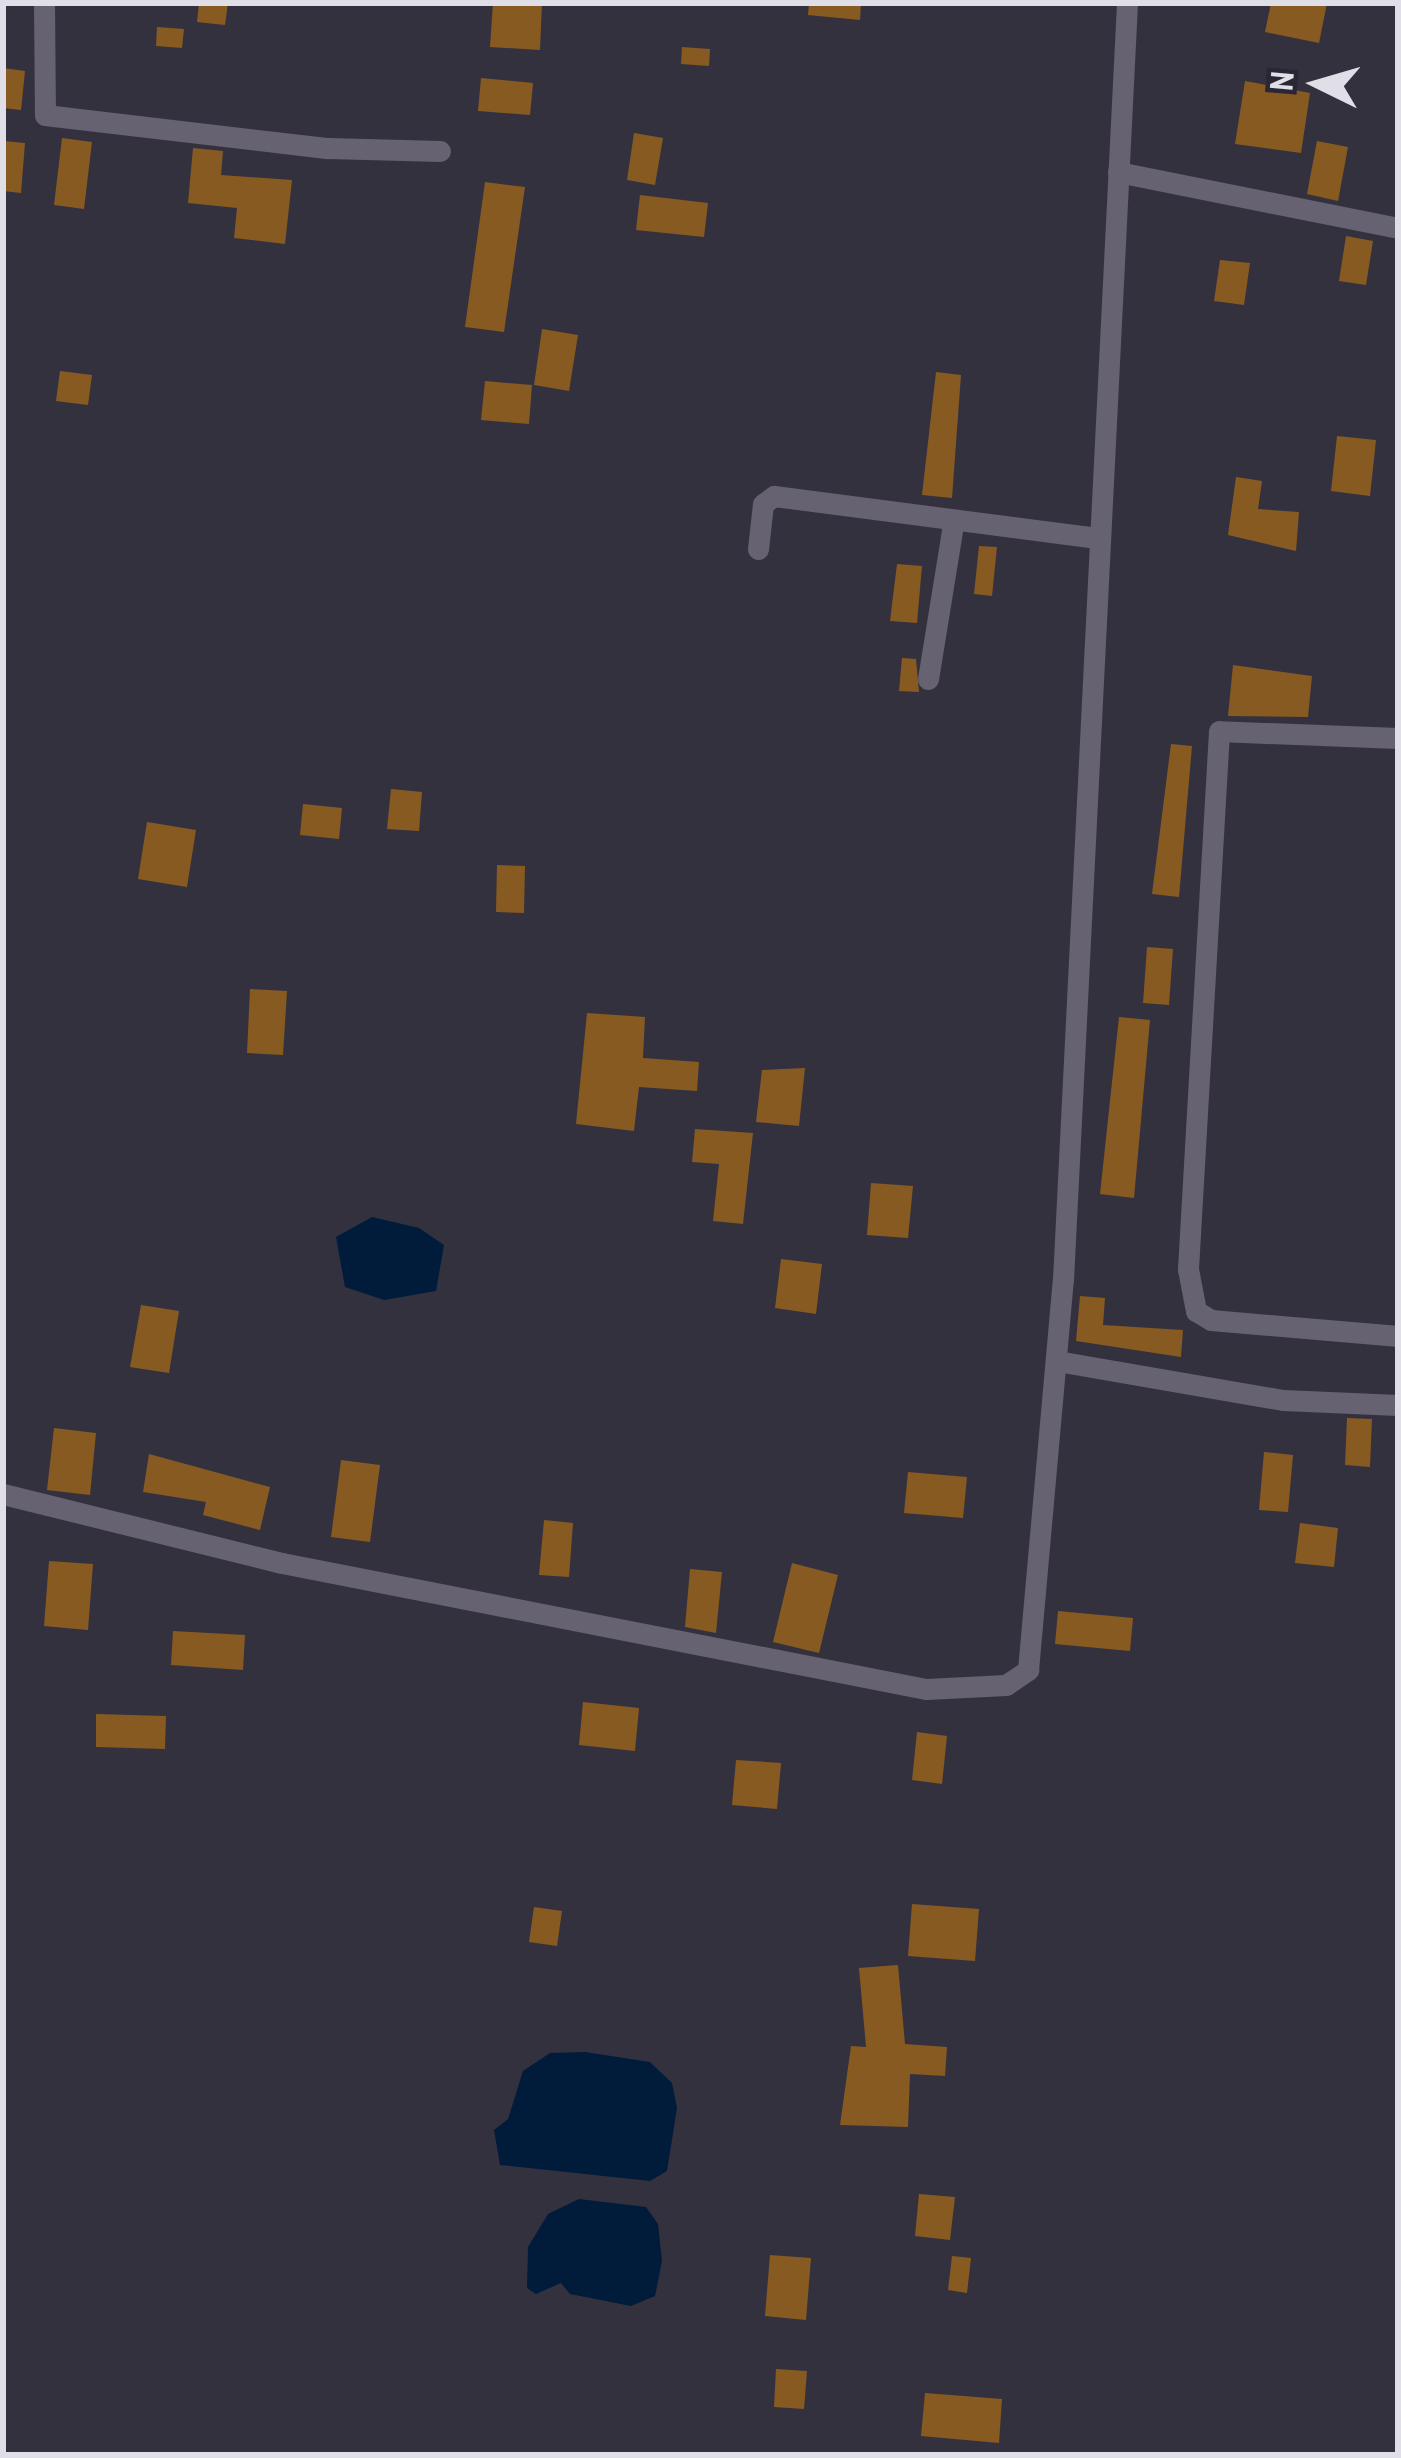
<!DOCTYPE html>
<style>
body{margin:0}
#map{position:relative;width:1401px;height:2458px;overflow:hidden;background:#34313f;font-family:"Archivo Narrow",sans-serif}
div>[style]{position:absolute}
.water>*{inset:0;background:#011b3b}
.building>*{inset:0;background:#875a22}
.minor>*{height:21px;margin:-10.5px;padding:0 10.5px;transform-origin:10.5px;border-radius:10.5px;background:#666272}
span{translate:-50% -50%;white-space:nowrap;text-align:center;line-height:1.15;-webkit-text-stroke:9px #2a2735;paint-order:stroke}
.frame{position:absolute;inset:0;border:6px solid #e0dee7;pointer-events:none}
.north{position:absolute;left:1257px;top:24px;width:120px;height:120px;-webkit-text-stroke:9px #2a2735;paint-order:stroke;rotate:275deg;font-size:33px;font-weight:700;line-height:48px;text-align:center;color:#e0dee7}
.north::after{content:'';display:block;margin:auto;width:42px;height:54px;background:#e0dee7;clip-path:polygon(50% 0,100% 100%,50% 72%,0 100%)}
</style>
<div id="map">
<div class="water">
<div style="clip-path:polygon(372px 1217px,419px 1228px,444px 1245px,436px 1291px,384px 1300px,345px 1287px,336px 1237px)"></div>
<div style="clip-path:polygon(585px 2052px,650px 2062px,672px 2083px,677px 2108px,667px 2171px,650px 2181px,500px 2165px,494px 2130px,508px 2119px,523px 2071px,550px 2053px)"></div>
<div style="clip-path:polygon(579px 2199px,646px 2207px,658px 2224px,662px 2261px,655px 2296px,631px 2306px,570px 2294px,561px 2283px,536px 2294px,527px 2288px,528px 2247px,548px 2214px)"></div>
</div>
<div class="building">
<div style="clip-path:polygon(199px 3px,228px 3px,225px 25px,197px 22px)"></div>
<div style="clip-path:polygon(493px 3px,542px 3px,540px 50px,490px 47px)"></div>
<div style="clip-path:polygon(809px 3px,861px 3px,860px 20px,808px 15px)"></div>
<div style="clip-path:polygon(1271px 3px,1327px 3px,1319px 43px,1265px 32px)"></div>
<div style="clip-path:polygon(157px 27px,184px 29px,182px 48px,156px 46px)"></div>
<div style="clip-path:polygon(682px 47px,710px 49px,709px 66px,681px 64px)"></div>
<div style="clip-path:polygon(3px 68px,25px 71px,21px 110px,3px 108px)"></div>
<div style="clip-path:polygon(481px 78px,533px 83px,530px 115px,478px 111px)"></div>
<div style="clip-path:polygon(1245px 81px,1310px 93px,1301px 153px,1235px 144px)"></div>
<div style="clip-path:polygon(634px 133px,663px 138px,655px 185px,627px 180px)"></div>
<div style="clip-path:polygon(62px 138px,92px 142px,84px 209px,54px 205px)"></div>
<div style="clip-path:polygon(3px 141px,25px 143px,21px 193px,3px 191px)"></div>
<div style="clip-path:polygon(1317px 141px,1348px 147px,1338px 201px,1307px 194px)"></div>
<div style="clip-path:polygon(193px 148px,223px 151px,221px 175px,292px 180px,285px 244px,234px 238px,237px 208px,188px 203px)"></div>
<div style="clip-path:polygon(485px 182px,525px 187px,504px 332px,465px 327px)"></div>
<div style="clip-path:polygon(640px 195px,708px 203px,704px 237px,636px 230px)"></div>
<div style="clip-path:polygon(1346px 236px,1373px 241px,1366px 285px,1339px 281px)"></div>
<div style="clip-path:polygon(1220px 260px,1250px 263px,1244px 305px,1214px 301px)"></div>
<div style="clip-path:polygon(542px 329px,578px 335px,569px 391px,534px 385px)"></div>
<div style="clip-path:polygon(60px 371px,92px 375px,88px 405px,56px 401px)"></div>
<div style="clip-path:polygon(936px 372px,961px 375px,952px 498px,922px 495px)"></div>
<div style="clip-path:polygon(485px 381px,532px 385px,529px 424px,481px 420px)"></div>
<div style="clip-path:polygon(1337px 436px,1376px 440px,1370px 496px,1331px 491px)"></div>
<div style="clip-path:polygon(1236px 477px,1262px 481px,1258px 509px,1299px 512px,1296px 551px,1228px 535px)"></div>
<div style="clip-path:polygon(979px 546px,997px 547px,992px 596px,974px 594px)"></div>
<div style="clip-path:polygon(897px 564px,922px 566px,917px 623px,890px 621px)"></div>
<div style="clip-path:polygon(902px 658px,916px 659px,919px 692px,899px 691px)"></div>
<div style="clip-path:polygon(1233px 665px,1312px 676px,1308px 717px,1228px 716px)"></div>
<div style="clip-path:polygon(1171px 744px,1192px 746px,1179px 897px,1152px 894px)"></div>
<div style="clip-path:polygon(391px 789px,422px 792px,419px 831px,387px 829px)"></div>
<div style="clip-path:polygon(303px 804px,342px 808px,339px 839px,300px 835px)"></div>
<div style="clip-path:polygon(147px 822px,196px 830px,187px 887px,138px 879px)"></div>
<div style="clip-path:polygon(497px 865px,525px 866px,524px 913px,496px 912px)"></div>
<div style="clip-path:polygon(1147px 947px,1173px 949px,1169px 1005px,1143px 1003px)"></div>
<div style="clip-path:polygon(250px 989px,287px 991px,283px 1055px,247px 1053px)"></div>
<div style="clip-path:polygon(587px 1013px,645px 1017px,643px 1058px,699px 1062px,697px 1091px,639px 1087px,634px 1131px,576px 1124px)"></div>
<div style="clip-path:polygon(1119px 1017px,1150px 1020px,1134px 1198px,1100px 1194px)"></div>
<div style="clip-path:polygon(805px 1068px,799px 1126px,756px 1122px,762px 1070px)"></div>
<div style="clip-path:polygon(695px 1129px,753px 1133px,743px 1224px,713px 1221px,719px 1164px,692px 1162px)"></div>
<div style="clip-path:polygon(871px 1183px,913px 1186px,908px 1238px,867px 1235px)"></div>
<div style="clip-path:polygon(781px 1259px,822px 1264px,816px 1314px,775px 1308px)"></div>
<div style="clip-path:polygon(1080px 1296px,1105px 1298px,1103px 1325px,1183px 1330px,1181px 1357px,1076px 1341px)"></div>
<div style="clip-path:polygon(141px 1305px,179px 1311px,169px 1373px,130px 1367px)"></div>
<div style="clip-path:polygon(1347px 1418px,1372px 1419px,1370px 1467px,1345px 1465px)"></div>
<div style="clip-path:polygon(54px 1428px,96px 1433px,90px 1495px,47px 1490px)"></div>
<div style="clip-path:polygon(1264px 1452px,1293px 1455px,1288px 1512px,1259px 1510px)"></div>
<div style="clip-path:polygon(149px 1454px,270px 1487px,260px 1530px,203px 1515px,206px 1502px,143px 1492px)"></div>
<div style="clip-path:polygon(341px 1460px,380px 1465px,370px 1542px,331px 1537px)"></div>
<div style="clip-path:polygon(908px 1472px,967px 1477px,963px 1518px,904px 1513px)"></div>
<div style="clip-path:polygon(544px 1520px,573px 1523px,569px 1577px,539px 1575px)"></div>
<div style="clip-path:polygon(1300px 1523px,1338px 1528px,1334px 1567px,1295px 1563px)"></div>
<div style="clip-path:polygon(49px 1561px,93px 1564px,88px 1630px,44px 1626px)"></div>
<div style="clip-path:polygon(792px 1563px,838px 1575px,819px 1653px,773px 1642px)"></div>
<div style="clip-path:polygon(690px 1569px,722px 1572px,716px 1633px,685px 1627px)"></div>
<div style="clip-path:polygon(1058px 1611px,1133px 1618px,1130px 1651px,1055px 1644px)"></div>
<div style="clip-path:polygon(173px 1631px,245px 1635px,243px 1670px,171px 1665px)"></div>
<div style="clip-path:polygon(583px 1702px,639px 1708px,635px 1751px,579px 1745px)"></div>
<div style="clip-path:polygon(96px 1714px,166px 1716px,165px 1749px,96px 1747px)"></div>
<div style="clip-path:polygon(917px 1732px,947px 1736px,942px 1784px,912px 1780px)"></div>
<div style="clip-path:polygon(736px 1760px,781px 1763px,777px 1809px,732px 1805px)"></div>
<div style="clip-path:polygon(912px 1904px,979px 1909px,975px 1961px,908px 1956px)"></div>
<div style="clip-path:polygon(534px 1907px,562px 1911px,557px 1946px,529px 1942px)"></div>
<div style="clip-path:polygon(898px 1965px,905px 2044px,947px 2047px,945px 2076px,910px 2074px,908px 2127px,840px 2125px,851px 2046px,866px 2047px,859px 1968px)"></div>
<div style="clip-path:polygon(919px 2194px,955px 2197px,950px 2240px,915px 2236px)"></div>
<div style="clip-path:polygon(770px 2255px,811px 2258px,806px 2320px,765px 2316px)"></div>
<div style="clip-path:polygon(952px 2256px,971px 2258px,967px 2293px,948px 2290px)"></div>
<div style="clip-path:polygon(776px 2369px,807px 2371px,804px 2409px,774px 2407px)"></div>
<div style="clip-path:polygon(925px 2393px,1002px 2399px,999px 2443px,921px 2436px)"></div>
</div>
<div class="minor">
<div style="left:44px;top:3px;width:112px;rotate:89.5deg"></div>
<div style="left:45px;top:115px;width:285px;rotate:6.7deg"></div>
<div style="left:328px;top:148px;width:112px;rotate:1.5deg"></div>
<div style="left:1118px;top:172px;width:286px;rotate:11.3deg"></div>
<div style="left:758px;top:549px;width:45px;rotate:-83.7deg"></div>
<div style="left:763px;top:504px;width:14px;rotate:-36deg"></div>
<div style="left:774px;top:496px;width:328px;rotate:7.4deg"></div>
<div style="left:928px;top:679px;width:156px;rotate:-80.8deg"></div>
<div style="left:1398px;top:738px;width:179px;rotate:-177.8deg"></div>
<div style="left:1219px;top:731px;width:539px;rotate:93.3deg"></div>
<div style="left:1188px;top:1269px;width:43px;rotate:79.2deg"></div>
<div style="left:1196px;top:1311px;width:17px;rotate:31deg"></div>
<div style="left:1211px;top:1320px;width:188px;rotate:4.9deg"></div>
<div style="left:1057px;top:1361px;width:229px;rotate:9.8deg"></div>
<div style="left:1283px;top:1400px;width:115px;rotate:2.5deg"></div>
<div style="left:3px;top:1494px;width:287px;rotate:13.9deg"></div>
<div style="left:282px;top:1563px;width:656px;rotate:11.07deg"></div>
<div style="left:926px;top:1689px;width:80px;rotate:-2.9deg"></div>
<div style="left:1006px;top:1685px;width:27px;rotate:-34deg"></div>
<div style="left:1028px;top:1670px;width:392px;rotate:-84.9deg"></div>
<div style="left:1063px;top:1280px;width:1279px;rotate:-87.13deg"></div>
</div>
<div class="frame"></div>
<div class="north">N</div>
</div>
